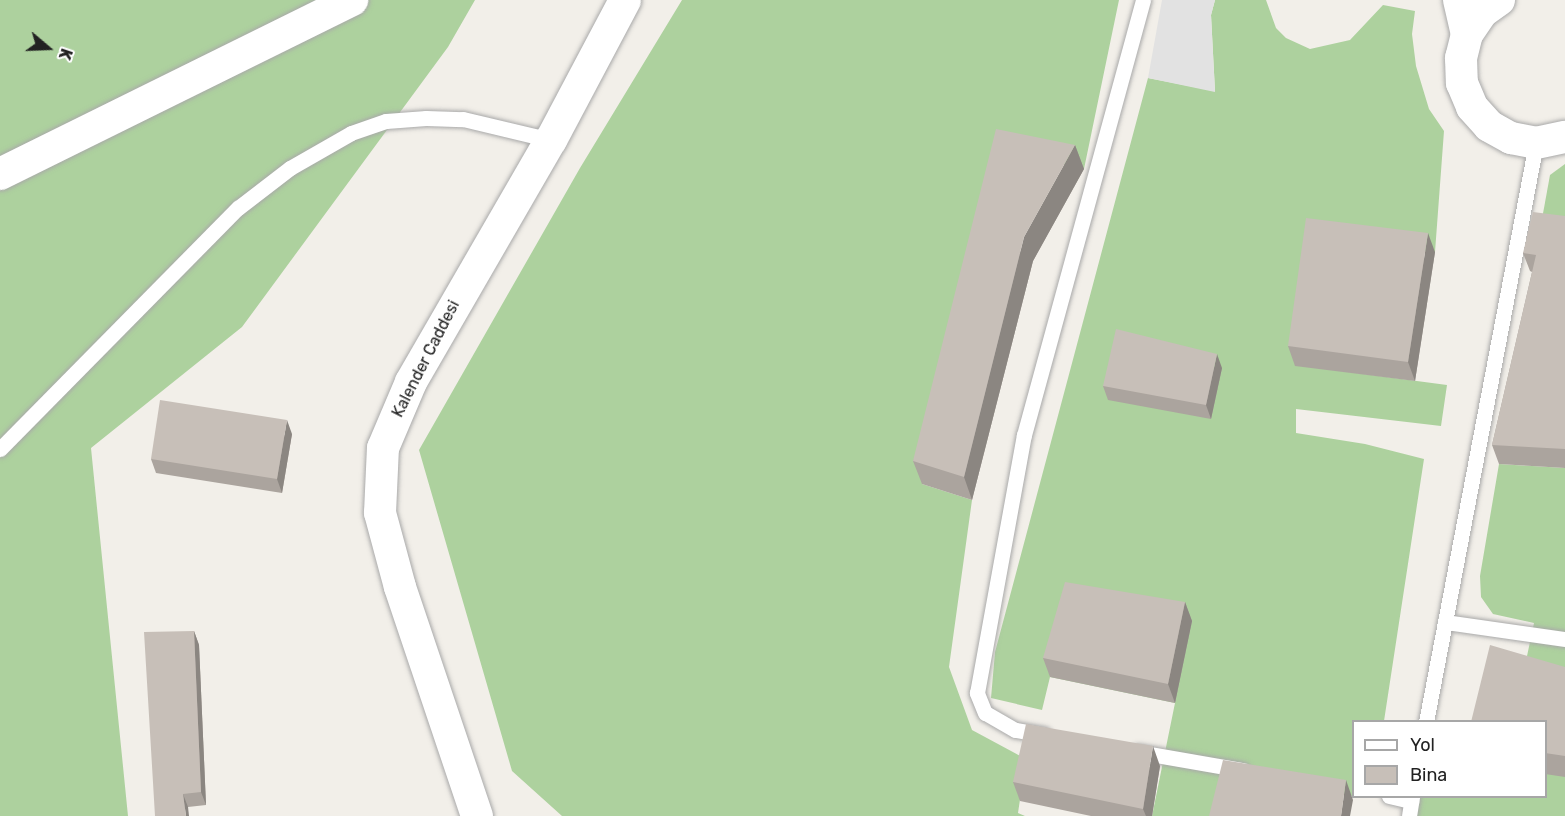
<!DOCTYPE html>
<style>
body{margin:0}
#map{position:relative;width:1565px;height:816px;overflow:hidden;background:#f2efe9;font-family:Rubik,sans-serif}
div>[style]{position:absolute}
.forest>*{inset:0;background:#add19e}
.parking>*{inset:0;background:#e2e2e2}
.roads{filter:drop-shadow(0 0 2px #a9a9a9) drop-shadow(0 0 2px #a9a9a9)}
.service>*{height:15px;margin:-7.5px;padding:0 7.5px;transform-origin:7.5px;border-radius:7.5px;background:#fff}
.minor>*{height:32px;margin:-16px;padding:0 16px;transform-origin:16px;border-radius:16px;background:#fff}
.wall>*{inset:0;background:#aba49e}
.shaded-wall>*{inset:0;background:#8b8681}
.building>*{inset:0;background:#c7bfb8}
span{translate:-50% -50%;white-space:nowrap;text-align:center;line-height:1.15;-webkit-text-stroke:6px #fff;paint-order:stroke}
.street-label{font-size:16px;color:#222}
.legend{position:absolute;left:1352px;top:720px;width:195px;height:78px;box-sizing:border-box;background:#fff;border:2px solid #a7a7a7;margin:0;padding:8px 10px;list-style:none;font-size:18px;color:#222}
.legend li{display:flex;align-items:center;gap:12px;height:30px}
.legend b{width:30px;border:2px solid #a7a7a7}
.north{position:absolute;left:18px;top:18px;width:60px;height:60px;-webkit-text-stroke:4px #fff;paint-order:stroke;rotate:109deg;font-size:16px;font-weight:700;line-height:24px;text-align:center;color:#222}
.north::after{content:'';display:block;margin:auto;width:21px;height:27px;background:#222;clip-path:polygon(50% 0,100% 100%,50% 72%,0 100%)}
</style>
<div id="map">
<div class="forest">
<div style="clip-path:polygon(0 0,475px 0,448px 47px,242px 327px,91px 448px,128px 816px,0 816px)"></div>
<div style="clip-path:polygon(682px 0,1119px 0,1084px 169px,1005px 152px,922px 484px,972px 500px,949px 667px,972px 730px,1026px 759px,1018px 813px,1025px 816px,562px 816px,512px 771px,419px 450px,580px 168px)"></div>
<div style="clip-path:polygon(1215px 0,1266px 0,1276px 28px,1286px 38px,1310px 49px,1350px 40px,1383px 5px,1415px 11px,1412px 34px,1416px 66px,1429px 109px,1444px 131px,1435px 252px,1313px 238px,1296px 365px,1447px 385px,1441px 426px,1296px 409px,1296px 433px,1365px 444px,1424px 459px,1384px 721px,1354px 722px,1353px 796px,1230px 780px,1221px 816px,1152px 816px,1175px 703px,1050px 677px,1042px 710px,991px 698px,995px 652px,1148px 78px,1215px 91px,1211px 15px)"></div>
<div style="clip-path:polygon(1565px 164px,1565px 233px,1540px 230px,1550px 175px)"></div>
<div style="clip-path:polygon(1499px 464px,1565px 468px,1565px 687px,1523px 675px,1534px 623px,1493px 614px,1481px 597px,1480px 576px)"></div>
<div style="clip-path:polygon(1565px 755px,1565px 816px,1412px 816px,1414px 797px,1546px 796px,1546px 774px)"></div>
</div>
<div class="parking">
<div style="clip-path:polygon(1162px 0,1215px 0,1211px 15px,1215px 92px,1148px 78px)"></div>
</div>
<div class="roads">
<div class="service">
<div style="left:0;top:449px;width:339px;rotate:-45.4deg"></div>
<div style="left:238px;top:208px;width:66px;rotate:-37.6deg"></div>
<div style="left:290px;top:168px;width:70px;rotate:-29.8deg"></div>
<div style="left:351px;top:133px;width:37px;rotate:-19deg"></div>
<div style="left:386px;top:121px;width:40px;rotate:-4.3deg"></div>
<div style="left:426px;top:118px;width:37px;rotate:2deg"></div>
<div style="left:463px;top:119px;width:90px;rotate:13.4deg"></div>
<div style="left:1445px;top:622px;width:121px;rotate:8.1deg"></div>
<div style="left:1426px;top:722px;width:589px;rotate:-79.24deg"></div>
<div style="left:1044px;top:735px;width:29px;rotate:-170deg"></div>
<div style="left:1015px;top:730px;width:34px;rotate:-150deg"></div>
<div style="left:985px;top:713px;width:22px;rotate:-112deg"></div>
<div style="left:977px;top:693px;width:262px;rotate:-79.7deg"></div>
<div style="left:1024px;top:435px;width:451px;rotate:-74.7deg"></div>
<div style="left:1138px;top:752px;width:106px;rotate:9.8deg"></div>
<div style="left:1389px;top:796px;width:23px;rotate:13deg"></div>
<div style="left:1409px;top:816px;width:20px;rotate:-81deg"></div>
</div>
<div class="minor">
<div style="left:1459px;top:0;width:35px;rotate:77deg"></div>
<div style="left:1499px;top:0;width:21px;rotate:145deg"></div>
<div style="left:1482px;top:12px;width:27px;rotate:124deg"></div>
<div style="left:1467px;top:34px;width:25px;rotate:104deg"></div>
<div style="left:1461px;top:58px;width:25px;rotate:88deg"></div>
<div style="left:1462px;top:83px;width:26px;rotate:67deg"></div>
<div style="left:1472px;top:107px;width:25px;rotate:48deg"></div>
<div style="left:1489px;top:126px;width:25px;rotate:29deg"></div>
<div style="left:1511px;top:138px;width:25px;rotate:11deg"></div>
<div style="left:1536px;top:143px;width:30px;rotate:-12deg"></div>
<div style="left:0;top:174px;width:393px;rotate:-26.3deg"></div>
<div style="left:477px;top:816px;width:242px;rotate:-108.6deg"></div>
<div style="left:400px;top:587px;width:77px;rotate:-105.1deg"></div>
<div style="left:380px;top:513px;width:65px;rotate:-87.4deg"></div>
<div style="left:383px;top:448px;width:72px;rotate:-67deg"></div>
<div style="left:411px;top:382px;width:280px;rotate:-60deg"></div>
<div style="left:551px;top:140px;width:158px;rotate:-62.1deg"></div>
</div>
</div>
<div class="wall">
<div style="clip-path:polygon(1075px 145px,1084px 169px,1033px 261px,972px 500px,922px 484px,913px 461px)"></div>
<div style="clip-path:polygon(1565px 216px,1565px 468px,1499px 464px,1492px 445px,1532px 272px,1530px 271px,1523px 253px)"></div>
<div style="clip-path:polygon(1435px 252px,1415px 381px,1295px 366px,1288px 346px)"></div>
<div style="clip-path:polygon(1222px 368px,1211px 419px,1108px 400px,1103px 386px)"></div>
<div style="clip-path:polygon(292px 434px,282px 493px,156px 473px,151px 459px)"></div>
<div style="clip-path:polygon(1185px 602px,1192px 621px,1175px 703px,1050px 677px,1043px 658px)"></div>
<div style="clip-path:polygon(194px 631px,199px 645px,206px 805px,188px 807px,155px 816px)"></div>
<div style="clip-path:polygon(1565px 667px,1565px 777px,1545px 774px,1545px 722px)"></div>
<div style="clip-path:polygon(1160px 766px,1152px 816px,1091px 816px,1020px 801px,1013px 782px)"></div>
</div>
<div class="shaded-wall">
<div style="clip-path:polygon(1075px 145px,1084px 169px,1033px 261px,972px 500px,964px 477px,1024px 237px)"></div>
<div style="clip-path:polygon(1428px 233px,1435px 252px,1415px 381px,1408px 362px)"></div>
<div style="clip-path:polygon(1217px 354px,1222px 368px,1211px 419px,1206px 405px)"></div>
<div style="clip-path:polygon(287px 420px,292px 434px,282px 493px,277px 479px)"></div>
<div style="clip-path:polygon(1185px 602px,1192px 621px,1175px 703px,1168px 684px)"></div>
<div style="clip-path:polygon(194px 631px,199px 645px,206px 805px,201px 792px)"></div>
<div style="clip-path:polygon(1153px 746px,1160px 766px,1152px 816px,1146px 816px,1143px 809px)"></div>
<div style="clip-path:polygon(1346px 780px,1353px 800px,1350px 816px,1341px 816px)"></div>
<div style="clip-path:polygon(183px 794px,188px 807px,189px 816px,186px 816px)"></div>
</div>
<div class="building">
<div style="clip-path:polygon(996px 129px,1075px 145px,1024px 237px,964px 477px,913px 461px)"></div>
<div style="clip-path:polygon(1533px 212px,1565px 216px,1565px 449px,1492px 445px,1536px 255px,1523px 253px)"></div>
<div style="clip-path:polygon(1306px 218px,1428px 233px,1408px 362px,1288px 346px)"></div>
<div style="clip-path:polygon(1116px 329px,1217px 354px,1206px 405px,1103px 386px)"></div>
<div style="clip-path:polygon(160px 400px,287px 420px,277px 479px,151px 459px)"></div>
<div style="clip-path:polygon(1065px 582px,1185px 602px,1168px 684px,1043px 658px)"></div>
<div style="clip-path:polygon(194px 631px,201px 792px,183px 794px,186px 816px,155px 816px,144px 632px)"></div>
<div style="clip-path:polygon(1490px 645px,1565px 667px,1565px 756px,1545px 753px,1545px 722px,1471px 722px)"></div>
<div style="clip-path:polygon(1026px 724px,1153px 746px,1143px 809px,1013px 782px)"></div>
<div style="clip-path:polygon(1223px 760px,1346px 780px,1341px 816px,1209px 816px)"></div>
</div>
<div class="street-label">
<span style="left:426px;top:359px;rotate:-63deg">Kalender Caddesi</span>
</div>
<ul class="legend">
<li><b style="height:8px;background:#fff"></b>Yol</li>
<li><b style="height:16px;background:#c7bfb8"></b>Bina</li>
</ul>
<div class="north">K</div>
</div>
